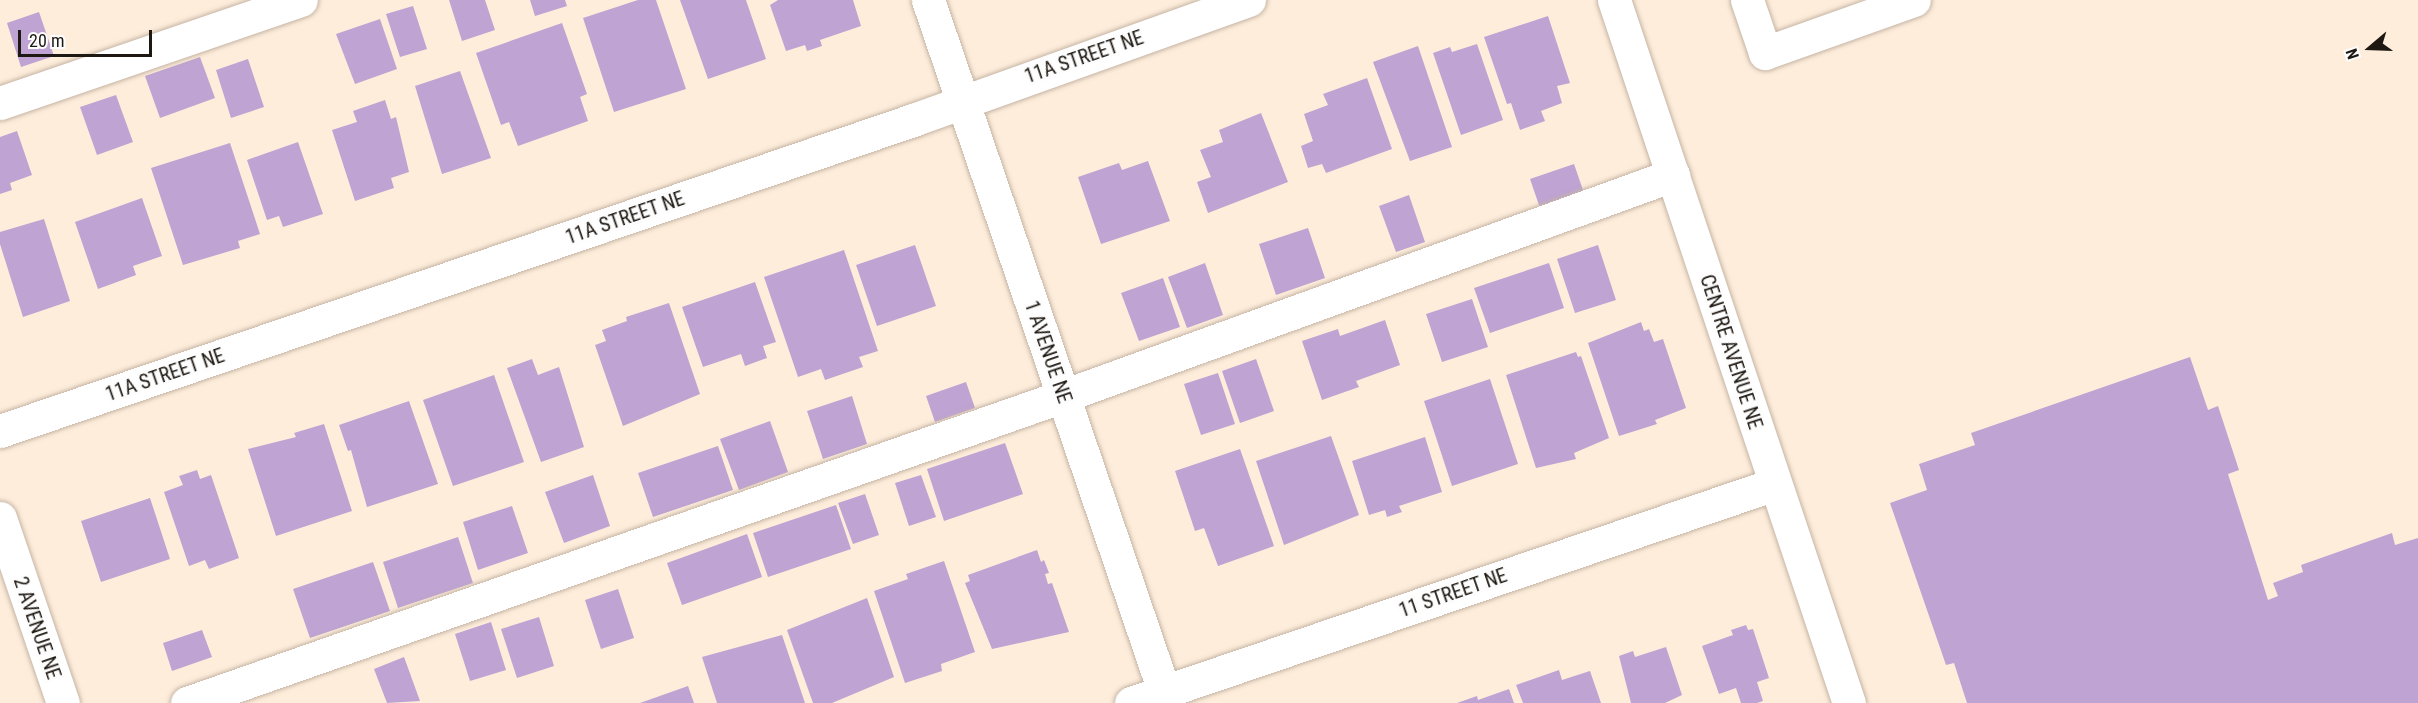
<!DOCTYPE html>
<style>
body{margin:0}
#map{position:relative;width:2418px;height:703px;overflow:hidden;background:#feeddb;font-family:"Roboto Condensed",sans-serif}
div>[style]{position:absolute}
.building>*{inset:0;background:#bea3d3}
.roads{filter:drop-shadow(0 0 2px #c5b4a4) drop-shadow(0 0 2px #c5b4a4)}
.minor>*{height:33px;margin:-16.5px;padding:0 16.5px;transform-origin:16.5px;border-radius:16.5px;background:#fff}
span{translate:-50% -50%;white-space:nowrap;text-align:center;line-height:1.15;-webkit-text-stroke:6px #fdfdfd;paint-order:stroke}
.street-label{font-size:20px;color:#1e1812}
.north{position:absolute;left:2340px;top:18px;width:60px;height:60px;-webkit-text-stroke:4px #fdfdfd;paint-order:stroke;rotate:251deg;font-size:16px;font-weight:700;line-height:24px;text-align:center;color:#1e1812}
.north::after{content:'';display:block;margin:auto;width:21px;height:27px;background:#1e1812;clip-path:polygon(50% 0,100% 100%,50% 72%,0 100%)}
.scale{position:absolute;left:18px;top:30px;width:134px;height:27px;box-sizing:border-box;border:3px solid #1e1812;border-top:0;padding-left:8px;font-size:18px;line-height:21px;white-space:nowrap;color:#1e1812;-webkit-text-stroke:4px #fdfdfd;paint-order:stroke}
</style>
<div id="map">
<div class="building">
<div style="clip-path:polygon(449px 0,485px 0,495px 30px,462px 41px)"></div>
<div style="clip-path:polygon(530px 0,565px 0,567px 6px,535px 16px)"></div>
<div style="clip-path:polygon(638px 0,656px 0,686px 89px,614px 112px,583px 18px)"></div>
<div style="clip-path:polygon(680px 0,746px 0,766px 59px,708px 79px)"></div>
<div style="clip-path:polygon(778px 0,853px 0,861px 26px,820px 40px,822px 46px,807px 51px,805px 45px,786px 51px,770px 5px)"></div>
<div style="clip-path:polygon(413px 6px,427px 49px,400px 57px,386px 14px)"></div>
<div style="clip-path:polygon(39px 12px,54px 56px,21px 67px,7px 23px)"></div>
<div style="clip-path:polygon(1548px 16px,1570px 83px,1557px 86px,1562px 103px,1541px 111px,1545px 121px,1520px 130px,1511px 103px,1507px 104px,1484px 37px)"></div>
<div style="clip-path:polygon(380px 19px,397px 69px,355px 84px,336px 34px)"></div>
<div style="clip-path:polygon(562px 23px,587px 94px,580px 97px,588px 121px,518px 146px,509px 122px,501px 125px,476px 53px)"></div>
<div style="clip-path:polygon(1477px 44px,1503px 120px,1461px 135px,1433px 53px,1450px 47px,1452px 52px)"></div>
<div style="clip-path:polygon(1418px 46px,1452px 147px,1410px 161px,1373px 62px)"></div>
<div style="clip-path:polygon(200px 57px,215px 98px,160px 118px,145px 76px)"></div>
<div style="clip-path:polygon(248px 59px,264px 107px,231px 118px,216px 70px)"></div>
<div style="clip-path:polygon(460px 71px,491px 158px,442px 174px,415px 86px)"></div>
<div style="clip-path:polygon(1367px 78px,1392px 149px,1326px 173px,1322px 164px,1308px 168px,1301px 146px,1313px 141px,1304px 114px,1328px 105px,1323px 94px)"></div>
<div style="clip-path:polygon(116px 95px,133px 142px,97px 155px,80px 107px)"></div>
<div style="clip-path:polygon(385px 100px,391px 119px,396px 117px,409px 172px,391px 178px,394px 188px,355px 201px,332px 130px,357px 122px,353px 111px)"></div>
<div style="clip-path:polygon(1261px 113px,1288px 182px,1208px 213px,1197px 182px,1211px 177px,1200px 150px,1223px 142px,1219px 130px)"></div>
<div style="clip-path:polygon(17px 131px,32px 175px,10px 183px,12px 190px,0 194px,0 137px)"></div>
<div style="clip-path:polygon(298px 142px,323px 214px,283px 227px,279px 216px,267px 220px,247px 160px)"></div>
<div style="clip-path:polygon(230px 143px,260px 234px,238px 241px,240px 248px,183px 265px,151px 168px)"></div>
<div style="clip-path:polygon(1148px 161px,1170px 221px,1101px 244px,1078px 177px,1119px 163px,1122px 170px)"></div>
<div style="clip-path:polygon(1574px 164px,1585px 196px,1541px 211px,1530px 179px)"></div>
<div style="clip-path:polygon(1409px 195px,1425px 242px,1396px 252px,1379px 206px)"></div>
<div style="clip-path:polygon(142px 198px,162px 256px,133px 266px,136px 275px,98px 289px,75px 222px)"></div>
<div style="clip-path:polygon(44px 219px,70px 301px,23px 317px,0 244px,0 232px)"></div>
<div style="clip-path:polygon(1308px 228px,1325px 278px,1276px 295px,1259px 244px)"></div>
<div style="clip-path:polygon(915px 245px,936px 306px,877px 326px,856px 265px)"></div>
<div style="clip-path:polygon(1598px 245px,1616px 300px,1575px 313px,1557px 259px)"></div>
<div style="clip-path:polygon(844px 250px,878px 351px,859px 357px,863px 367px,825px 380px,821px 369px,798px 377px,764px 277px)"></div>
<div style="clip-path:polygon(1205px 263px,1223px 315px,1187px 328px,1168px 277px)"></div>
<div style="clip-path:polygon(1549px 263px,1564px 308px,1490px 333px,1474px 288px)"></div>
<div style="clip-path:polygon(1163px 278px,1180px 327px,1139px 341px,1121px 293px)"></div>
<div style="clip-path:polygon(755px 282px,776px 342px,763px 346px,767px 358px,745px 366px,741px 354px,703px 367px,682px 307px)"></div>
<div style="clip-path:polygon(1472px 299px,1488px 347px,1442px 362px,1426px 314px)"></div>
<div style="clip-path:polygon(669px 303px,700px 394px,623px 426px,595px 345px,606px 341px,602px 330px,627px 321px,626px 317px)"></div>
<div style="clip-path:polygon(1385px 320px,1400px 365px,1356px 381px,1359px 387px,1322px 400px,1302px 341px,1338px 329px,1340px 336px)"></div>
<div style="clip-path:polygon(1641px 322px,1644px 331px,1649px 329px,1654px 342px,1663px 339px,1686px 408px,1655px 420px,1657px 424px,1619px 436px,1588px 343px)"></div>
<div style="clip-path:polygon(1576px 352px,1578px 357px,1581px 356px,1609px 438px,1574px 453px,1576px 459px,1536px 468px,1506px 375px)"></div>
<div style="clip-path:polygon(2190px 357px,2208px 410px,2218px 406px,2239px 470px,2228px 474px,2268px 600px,2278px 596px,2273px 583px,2303px 572px,2301px 565px,2392px 533px,2395px 545px,2418px 538px,2418px 703px,1967px 703px,1954px 663px,1946px 665px,1890px 503px,1927px 490px,1919px 464px,1975px 445px,1971px 433px)"></div>
<div style="clip-path:polygon(532px 359px,538px 375px,559px 367px,584px 447px,541px 462px,507px 368px)"></div>
<div style="clip-path:polygon(1256px 359px,1274px 411px,1240px 423px,1222px 371px)"></div>
<div style="clip-path:polygon(1218px 373px,1235px 424px,1201px 435px,1184px 384px)"></div>
<div style="clip-path:polygon(494px 375px,524px 462px,453px 486px,423px 400px)"></div>
<div style="clip-path:polygon(1490px 379px,1518px 464px,1452px 486px,1424px 401px)"></div>
<div style="clip-path:polygon(966px 382px,975px 408px,935px 422px,926px 396px)"></div>
<div style="clip-path:polygon(852px 396px,867px 444px,823px 459px,807px 411px)"></div>
<div style="clip-path:polygon(409px 401px,438px 484px,367px 507px,351px 450px,348px 451px,339px 425px)"></div>
<div style="clip-path:polygon(770px 421px,788px 472px,739px 490px,720px 439px)"></div>
<div style="clip-path:polygon(324px 424px,352px 511px,276px 536px,248px 449px,296px 437px,294px 433px)"></div>
<div style="clip-path:polygon(1331px 436px,1359px 515px,1284px 545px,1256px 461px)"></div>
<div style="clip-path:polygon(1425px 437px,1442px 492px,1399px 506px,1402px 512px,1387px 517px,1385px 510px,1369px 515px,1352px 461px)"></div>
<div style="clip-path:polygon(1005px 443px,1023px 494px,944px 521px,927px 469px)"></div>
<div style="clip-path:polygon(718px 446px,733px 490px,653px 517px,638px 473px)"></div>
<div style="clip-path:polygon(1240px 449px,1274px 546px,1218px 566px,1204px 528px,1195px 531px,1175px 471px)"></div>
<div style="clip-path:polygon(197px 470px,200px 479px,211px 475px,239px 558px,209px 569px,205px 560px,189px 566px,164px 492px,183px 485px,179px 476px)"></div>
<div style="clip-path:polygon(593px 475px,610px 526px,564px 543px,545px 492px)"></div>
<div style="clip-path:polygon(921px 475px,936px 517px,909px 526px,895px 483px)"></div>
<div style="clip-path:polygon(865px 494px,879px 535px,853px 544px,838px 503px)"></div>
<div style="clip-path:polygon(150px 498px,170px 559px,101px 582px,81px 521px)"></div>
<div style="clip-path:polygon(836px 505px,851px 549px,768px 577px,753px 533px)"></div>
<div style="clip-path:polygon(512px 506px,528px 553px,478px 570px,463px 522px)"></div>
<div style="clip-path:polygon(747px 534px,762px 577px,682px 605px,667px 563px)"></div>
<div style="clip-path:polygon(458px 537px,473px 583px,398px 608px,383px 562px)"></div>
<div style="clip-path:polygon(1037px 550px,1041px 562px,1044px 560px,1049px 573px,1045px 574px,1048px 584px,1052px 583px,1069px 632px,992px 649px,965px 583px,970px 581px,968px 575px)"></div>
<div style="clip-path:polygon(944px 561px,975px 652px,941px 664px,942px 671px,905px 683px,874px 591px,908px 579px,906px 574px)"></div>
<div style="clip-path:polygon(373px 562px,390px 611px,310px 638px,293px 589px)"></div>
<div style="clip-path:polygon(618px 589px,634px 638px,601px 649px,585px 600px)"></div>
<div style="clip-path:polygon(867px 598px,894px 677px,832px 703px,813px 703px,787px 630px)"></div>
<div style="clip-path:polygon(539px 617px,554px 666px,517px 678px,501px 629px)"></div>
<div style="clip-path:polygon(491px 622px,506px 670px,470px 681px,455px 634px)"></div>
<div style="clip-path:polygon(1746px 625px,1748px 630px,1753px 629px,1769px 678px,1757px 682px,1763px 701px,1757px 703px,1741px 703px,1736px 688px,1719px 694px,1702px 646px,1733px 635px,1731px 630px)"></div>
<div style="clip-path:polygon(202px 630px,212px 657px,172px 671px,163px 643px)"></div>
<div style="clip-path:polygon(782px 635px,805px 703px,717px 703px,702px 657px)"></div>
<div style="clip-path:polygon(1666px 647px,1682px 695px,1665px 703px,1631px 703px,1619px 656px,1633px 651px,1635px 657px)"></div>
<div style="clip-path:polygon(404px 657px,420px 701px,387px 703px,374px 669px)"></div>
<div style="clip-path:polygon(1559px 670px,1562px 680px,1590px 671px,1601px 703px,1523px 703px,1516px 685px)"></div>
<div style="clip-path:polygon(688px 686px,694px 703px,640px 703px)"></div>
<div style="clip-path:polygon(1509px 689px,1514px 703px,1457px 703px,1477px 696px,1478px 700px)"></div>
</div>
<div class="roads">
<div class="minor">
<div style="left:928px;top:0;width:743px;rotate:71.15deg"></div>
<div style="left:1614px;top:0;width:741px;rotate:71.52deg"></div>
<div style="left:1747px;top:0;width:56px;rotate:71.2deg"></div>
<div style="left:1765px;top:53px;width:158px;rotate:-19.6deg"></div>
<div style="left:0;top:103px;width:318px;rotate:-18.9deg"></div>
<div style="left:0;top:431px;width:965px;rotate:-18.81deg"></div>
<div style="left:913px;top:120px;width:357px;rotate:-19.7deg"></div>
<div style="left:0;top:518px;width:195px;rotate:71.2deg"></div>
<div style="left:187px;top:703px;width:928px;rotate:-19.31deg"></div>
<div style="left:1063px;top:396px;width:649px;rotate:-19.92deg"></div>
<div style="left:1131px;top:703px;width:680px;rotate:-18.78deg"></div>
</div>
</div>
<div class="street-label">
<span style="left:1084px;top:57px;rotate:-19deg">11A STREET NE</span>
<span style="left:625px;top:218px;rotate:-19deg">11A STREET NE</span>
<span style="left:1048px;top:352px;rotate:71deg">1 AVENUE NE</span>
<span style="left:1731px;top:352px;rotate:72deg">CENTRE AVENUE NE</span>
<span style="left:165px;top:375px;rotate:-19deg">11A STREET NE</span>
<span style="left:1453px;top:593px;rotate:-19deg">11 STREET NE</span>
<span style="left:37px;top:628px;rotate:71deg">2 AVENUE NE</span>
</div>
<div class="north">N</div>
<div class="scale">20 m</div>
</div>
